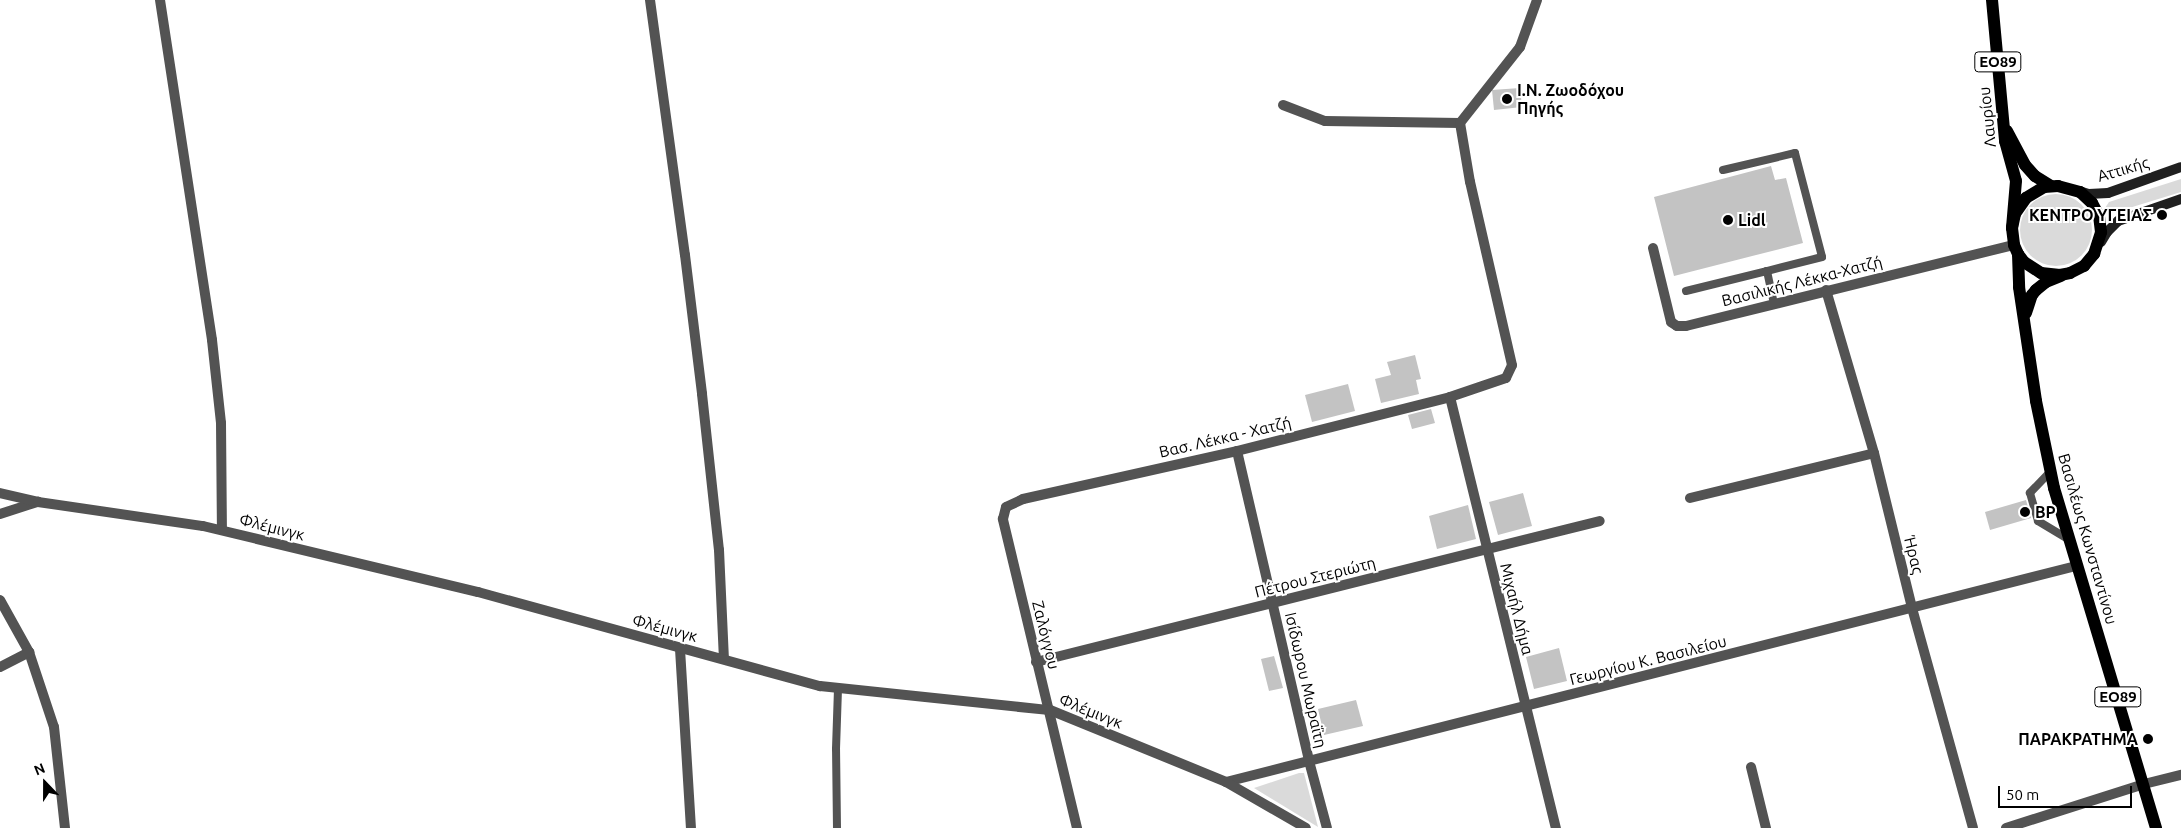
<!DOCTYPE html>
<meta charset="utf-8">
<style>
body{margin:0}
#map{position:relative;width:2181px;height:828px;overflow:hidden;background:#fff;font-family:Ubuntu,sans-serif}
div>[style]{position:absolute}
.green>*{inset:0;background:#dadada}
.round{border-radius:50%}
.building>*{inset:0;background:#c3c3c3}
.service>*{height:8px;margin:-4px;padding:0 4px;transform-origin:4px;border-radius:4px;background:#535353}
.minor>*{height:10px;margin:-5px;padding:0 5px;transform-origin:5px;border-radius:5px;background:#535353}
.tertiary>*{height:10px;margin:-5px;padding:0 5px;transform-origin:5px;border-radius:5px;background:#535353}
.secondary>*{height:10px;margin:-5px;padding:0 5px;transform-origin:5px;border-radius:5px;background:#202020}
.primary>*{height:12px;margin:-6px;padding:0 6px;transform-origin:6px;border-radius:6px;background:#000}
.dots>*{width:14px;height:14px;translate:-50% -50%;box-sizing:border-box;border:2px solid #fff;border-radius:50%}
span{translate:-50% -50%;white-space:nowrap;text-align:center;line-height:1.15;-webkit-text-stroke:4px #fff;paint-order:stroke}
.shield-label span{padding:1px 4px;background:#fff;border:1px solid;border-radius:4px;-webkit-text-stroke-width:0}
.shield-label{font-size:15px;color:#000;font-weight:700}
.poi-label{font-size:16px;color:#000;font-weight:700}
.left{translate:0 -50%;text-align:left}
.right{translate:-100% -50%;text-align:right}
.street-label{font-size:16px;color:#000}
.north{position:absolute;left:20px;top:758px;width:50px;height:50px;-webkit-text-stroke:4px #fff;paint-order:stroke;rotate:338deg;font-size:14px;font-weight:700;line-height:20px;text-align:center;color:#000}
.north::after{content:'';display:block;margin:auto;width:18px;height:22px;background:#000;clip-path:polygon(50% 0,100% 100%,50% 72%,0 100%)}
.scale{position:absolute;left:1998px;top:786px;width:134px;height:22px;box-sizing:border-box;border:2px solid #000;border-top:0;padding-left:6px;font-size:15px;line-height:18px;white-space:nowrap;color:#000;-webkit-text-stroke:4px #fff;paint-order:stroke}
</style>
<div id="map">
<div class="green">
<div style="clip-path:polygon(2181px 179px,2181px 192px,2113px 213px,2109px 213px,2105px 208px,2109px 202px)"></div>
<div class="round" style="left:2020px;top:194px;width:72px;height:72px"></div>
<div style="clip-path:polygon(1299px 773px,1304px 773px,1318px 827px,1254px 788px)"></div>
</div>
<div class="building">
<div style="clip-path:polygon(1520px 88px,1522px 107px,1494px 110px,1492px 90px)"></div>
<div style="clip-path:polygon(1771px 166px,1775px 180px,1786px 178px,1803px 243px,1674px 276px,1654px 197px)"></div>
<div style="clip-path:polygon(1415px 355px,1421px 379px,1416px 380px,1419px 394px,1381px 403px,1375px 379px,1391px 375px,1387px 362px)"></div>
<div style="clip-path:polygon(1348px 384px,1355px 411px,1312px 422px,1305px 395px)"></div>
<div style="clip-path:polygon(1431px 409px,1435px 423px,1412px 429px,1408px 415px)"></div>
<div style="clip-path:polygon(1523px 493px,1532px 526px,1498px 535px,1489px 502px)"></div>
<div style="clip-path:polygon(2026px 500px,2031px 518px,1990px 530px,1985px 512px)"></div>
<div style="clip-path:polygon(1468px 505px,1476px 539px,1437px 549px,1429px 516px)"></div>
<div style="clip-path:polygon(1559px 648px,1567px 681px,1534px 689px,1526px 657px)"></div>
<div style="clip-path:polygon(1274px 656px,1283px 688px,1269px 691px,1261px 659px)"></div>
<div style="clip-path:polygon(1356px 700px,1363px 726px,1324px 735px,1318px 709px)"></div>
</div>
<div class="service">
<div style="left:1723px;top:170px;width:74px;rotate:-13.3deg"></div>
<div style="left:1795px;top:153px;width:107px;rotate:75.4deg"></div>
<div style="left:1822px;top:257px;width:57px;rotate:165.7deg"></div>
<div style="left:1767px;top:271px;width:34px;rotate:78deg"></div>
<div style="left:1686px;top:291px;width:83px;rotate:-13.9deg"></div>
<div style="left:2050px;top:472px;width:29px;rotate:134deg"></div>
<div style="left:2030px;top:493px;width:29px;rotate:74deg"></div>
<div style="left:2038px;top:521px;width:35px;rotate:31deg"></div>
<div style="left:837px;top:828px;width:79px;rotate:-90.7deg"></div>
<div style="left:836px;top:749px;width:60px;rotate:-88.1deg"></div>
</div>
<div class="minor">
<div style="left:160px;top:0;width:344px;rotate:81.3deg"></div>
<div style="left:212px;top:340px;width:83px;rotate:83.8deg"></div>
<div style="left:221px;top:423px;width:107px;rotate:89.5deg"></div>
<div style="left:650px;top:0;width:257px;rotate:82.2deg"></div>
<div style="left:685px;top:255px;width:140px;rotate:83deg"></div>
<div style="left:702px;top:394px;width:157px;rotate:83.8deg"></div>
<div style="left:719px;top:550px;width:109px;rotate:87.4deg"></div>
<div style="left:1283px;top:105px;width:45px;rotate:20.9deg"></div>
<div style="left:1325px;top:121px;width:135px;rotate:0.8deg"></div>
<div style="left:1653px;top:248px;width:76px;rotate:76.3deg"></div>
<div style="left:1671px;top:322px;width:7px;rotate:34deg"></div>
<div style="left:1677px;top:326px;width:9px"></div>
<div style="left:1686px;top:326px;width:338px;rotate:-13.9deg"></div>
<div style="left:1826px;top:290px;width:170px;rotate:73.6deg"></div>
<div style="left:1874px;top:453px;width:160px;rotate:76.2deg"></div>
<div style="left:1912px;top:608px;width:228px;rotate:74.5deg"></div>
<div style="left:1450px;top:397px;width:444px;rotate:76.2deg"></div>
<div style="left:1237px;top:451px;width:318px;rotate:76.9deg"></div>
<div style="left:1309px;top:761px;width:69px;rotate:75deg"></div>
<div style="left:1690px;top:498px;width:189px;rotate:-13.7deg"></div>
<div style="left:0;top:514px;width:40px;rotate:-18deg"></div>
<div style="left:0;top:600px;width:60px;rotate:60.9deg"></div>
<div style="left:29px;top:652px;width:79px;rotate:71.6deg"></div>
<div style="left:54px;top:727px;width:102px;rotate:83.8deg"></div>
<div style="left:680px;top:649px;width:179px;rotate:86.5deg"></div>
<div style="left:1036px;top:662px;width:581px;rotate:-14.04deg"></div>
<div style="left:0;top:667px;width:33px;rotate:-27deg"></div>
<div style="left:1751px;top:767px;width:63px;rotate:76.2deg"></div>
<div style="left:1226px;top:782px;width:877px;rotate:-14.26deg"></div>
<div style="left:1077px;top:828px;width:318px;rotate:-103.5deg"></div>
<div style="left:1003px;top:519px;width:12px;rotate:-76deg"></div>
<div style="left:1006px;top:507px;width:19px;rotate:-25deg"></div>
<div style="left:1023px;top:499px;width:219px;rotate:-12.6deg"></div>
<div style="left:1237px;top:451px;width:220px;rotate:-14.2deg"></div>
<div style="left:1450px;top:397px;width:59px;rotate:-18.7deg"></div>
<div style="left:1506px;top:378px;width:14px;rotate:-65deg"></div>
<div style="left:1512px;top:365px;width:188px;rotate:-102.9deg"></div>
<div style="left:1470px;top:182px;width:60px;rotate:-99.6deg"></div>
<div style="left:1460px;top:123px;width:97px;rotate:-51.7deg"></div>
<div style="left:1520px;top:47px;width:50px;rotate:-70.1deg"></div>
</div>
<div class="tertiary">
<div style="left:0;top:493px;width:39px;rotate:13deg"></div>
<div style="left:38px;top:502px;width:167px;rotate:8.3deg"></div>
<div style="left:203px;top:526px;width:283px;rotate:13.5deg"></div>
<div style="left:478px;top:592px;width:355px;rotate:15.4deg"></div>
<div style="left:820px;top:686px;width:231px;rotate:6deg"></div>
<div style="left:1050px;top:710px;width:190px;rotate:22.2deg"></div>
<div style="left:1226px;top:782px;width:92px;rotate:29.9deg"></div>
<div style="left:2006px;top:828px;width:145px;rotate:-17.7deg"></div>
<div style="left:2144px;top:784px;width:38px;rotate:-14deg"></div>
</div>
<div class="secondary">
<div style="left:2079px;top:191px;width:10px;rotate:17deg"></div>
<div style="left:2089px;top:194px;width:19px;rotate:-3deg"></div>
<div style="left:2108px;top:193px;width:77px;rotate:-19.6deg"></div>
<div style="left:2101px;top:242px;width:12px;rotate:-59deg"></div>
<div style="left:2107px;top:232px;width:16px;rotate:-45deg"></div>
<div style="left:2118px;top:221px;width:67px;rotate:-19.2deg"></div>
</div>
<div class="primary">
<div style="left:1992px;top:0;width:142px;rotate:84.7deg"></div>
<div style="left:2005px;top:141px;width:41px;rotate:74.6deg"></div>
<div style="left:2016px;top:181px;width:47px;rotate:94.9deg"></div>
<div style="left:2012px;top:228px;width:17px;rotate:83deg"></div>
<div style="left:2014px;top:245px;width:10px;rotate:66deg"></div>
<div style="left:2018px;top:254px;width:10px;rotate:53deg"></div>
<div style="left:2024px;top:262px;width:20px;rotate:33deg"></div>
<div style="left:2041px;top:273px;width:19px;rotate:6deg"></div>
<div style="left:2060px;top:275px;width:10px;rotate:-11deg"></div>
<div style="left:2070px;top:273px;width:16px;rotate:-27deg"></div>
<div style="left:2084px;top:266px;width:16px;rotate:-50deg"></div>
<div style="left:2094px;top:254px;width:23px;rotate:-72deg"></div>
<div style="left:2101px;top:232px;width:16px;rotate:-97deg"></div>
<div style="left:2099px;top:216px;width:15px;rotate:-118deg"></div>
<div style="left:2092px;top:203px;width:16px;rotate:-137deg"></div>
<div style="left:2080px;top:192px;width:23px;rotate:-165deg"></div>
<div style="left:2058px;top:186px;width:14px;rotate:176deg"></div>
<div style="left:2044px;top:187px;width:21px;rotate:149deg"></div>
<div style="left:2026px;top:198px;width:19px;rotate:125deg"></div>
<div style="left:2015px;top:214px;width:14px;rotate:102deg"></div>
<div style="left:2007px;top:131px;width:38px;rotate:62deg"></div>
<div style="left:2025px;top:165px;width:15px;rotate:48deg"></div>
<div style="left:2035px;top:176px;width:19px;rotate:32deg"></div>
<div style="left:2018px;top:254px;width:33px;rotate:88deg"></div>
<div style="left:2019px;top:287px;width:115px;rotate:81.5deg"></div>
<div style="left:2036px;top:401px;width:89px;rotate:78.3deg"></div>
<div style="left:2054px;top:488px;width:355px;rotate:73.3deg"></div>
<div style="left:2026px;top:313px;width:19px;rotate:-72deg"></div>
<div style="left:2032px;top:295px;width:6px;rotate:-51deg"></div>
<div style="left:2036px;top:290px;width:13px;rotate:-39deg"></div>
<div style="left:2046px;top:282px;width:16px;rotate:-22deg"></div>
</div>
<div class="dots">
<div style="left:1507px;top:99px;background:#000"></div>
<div style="left:2162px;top:215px;background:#000"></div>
<div style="left:1728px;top:220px;background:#000"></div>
<div style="left:2025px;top:512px;background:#000"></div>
<div style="left:2148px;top:739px;background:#000"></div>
</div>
<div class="shield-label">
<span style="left:1998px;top:62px">ΕΟ89</span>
<span style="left:2118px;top:697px">ΕΟ89</span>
</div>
<div class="poi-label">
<span class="left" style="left:1517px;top:99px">Ι.Ν. Ζωοδόχου<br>Πηγής</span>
<span class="right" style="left:2152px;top:215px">ΚΕΝΤΡΟ ΥΓΕΙΑΣ</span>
<span class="left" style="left:1738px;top:220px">Lidl</span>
<span class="left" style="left:2035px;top:512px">BP</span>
<span class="right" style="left:2138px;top:739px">ΠΑΡΑΚΡΑΤΗΜΑ</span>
</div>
<div class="street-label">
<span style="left:1987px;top:117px;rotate:-96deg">Λαυρίου</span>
<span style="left:2123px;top:169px;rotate:-16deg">Αττικής</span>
<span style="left:1802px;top:281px;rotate:-14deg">Βασιλικής Λέκκα-Χατζή</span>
<span style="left:1225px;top:437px;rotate:-13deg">Βασ. Λέκκα - Χατζή</span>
<span style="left:272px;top:527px;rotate:14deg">Φλέμινγκ</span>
<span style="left:2088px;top:539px;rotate:74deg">Βασιλέως Κωνσταντίνου</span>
<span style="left:1914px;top:555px;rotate:76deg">Ήρας</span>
<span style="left:1315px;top:577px;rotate:-14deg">Πέτρου Στεριώτη</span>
<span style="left:1517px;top:609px;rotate:76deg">Μιχαήλ Δήμα</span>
<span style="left:665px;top:628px;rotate:15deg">Φλέμινγκ</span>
<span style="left:1046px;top:635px;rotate:76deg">Ζαλόγγου</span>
<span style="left:1648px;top:660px;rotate:-14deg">Γεωργίου Κ. Βασιλείου</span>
<span style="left:1306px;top:680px;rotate:77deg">Ισίδωρου Μωραΐτη</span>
<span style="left:1091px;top:711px;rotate:22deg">Φλέμινγκ</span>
</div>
<div class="north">N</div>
<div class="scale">50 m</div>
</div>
